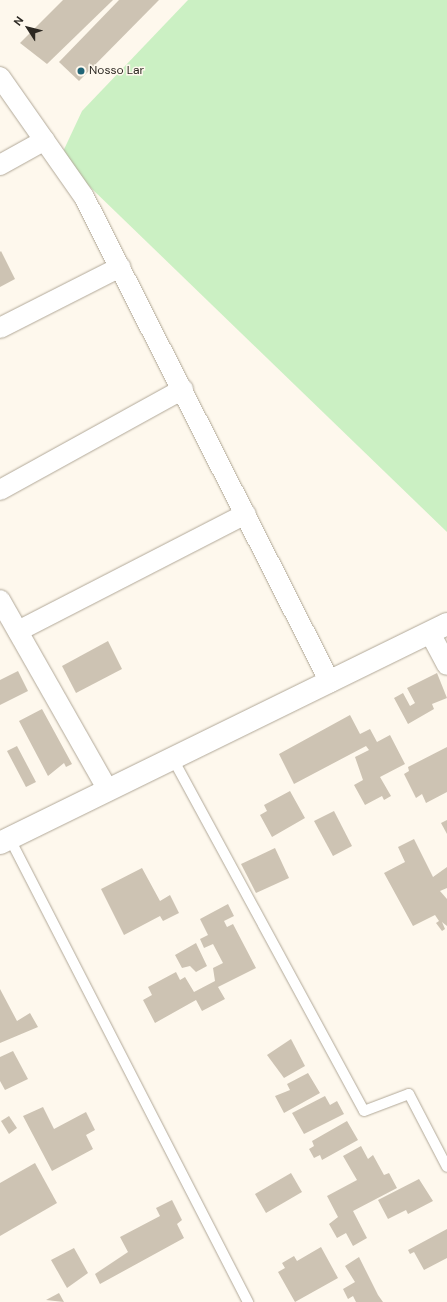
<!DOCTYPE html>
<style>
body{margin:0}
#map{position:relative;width:447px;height:1302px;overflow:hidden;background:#fef8ed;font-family:"DM Sans",sans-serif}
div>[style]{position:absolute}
.green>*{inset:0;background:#cbf0c3}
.building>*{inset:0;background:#cdc3b3}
.roads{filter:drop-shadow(0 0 1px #b1a898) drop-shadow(0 0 1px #b1a898)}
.lane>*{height:10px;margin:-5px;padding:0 5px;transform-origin:5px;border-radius:5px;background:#fff}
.street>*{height:20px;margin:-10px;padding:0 10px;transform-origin:10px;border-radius:10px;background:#fff}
.secondary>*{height:22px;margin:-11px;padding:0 11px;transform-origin:11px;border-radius:11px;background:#fff}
.dots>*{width:11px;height:11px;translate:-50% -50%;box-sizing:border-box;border:2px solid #fef8ed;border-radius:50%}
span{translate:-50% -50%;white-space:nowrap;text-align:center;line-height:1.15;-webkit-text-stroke:3px #fef8ed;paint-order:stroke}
.poi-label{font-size:12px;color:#2c2822}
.left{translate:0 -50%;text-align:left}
.north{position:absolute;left:8px;top:8px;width:40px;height:40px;-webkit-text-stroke:3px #fef8ed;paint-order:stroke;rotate:306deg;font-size:11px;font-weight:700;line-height:16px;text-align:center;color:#2c2822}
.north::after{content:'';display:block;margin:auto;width:14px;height:18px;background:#2c2822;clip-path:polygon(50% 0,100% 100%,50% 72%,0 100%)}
</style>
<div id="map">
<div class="green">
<div style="clip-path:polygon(188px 0,447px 0,447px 532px,60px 158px,82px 111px)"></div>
</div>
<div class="building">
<div style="clip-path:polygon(63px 0,113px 0,47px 64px,20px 43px)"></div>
<div style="clip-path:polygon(119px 0,159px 0,79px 81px,59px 62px)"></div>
<div style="clip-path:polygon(1px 251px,15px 279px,0 287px,0 252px)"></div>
<div style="clip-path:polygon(108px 641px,122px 669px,76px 693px,62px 666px)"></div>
<div style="clip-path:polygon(18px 671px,28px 691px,0 705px,0 680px)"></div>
<div style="clip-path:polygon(437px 673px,447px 698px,432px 704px,434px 709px,408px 724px,394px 698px,403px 693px,410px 706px,415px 703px,407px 688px)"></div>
<div style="clip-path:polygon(42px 709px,72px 764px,66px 767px,64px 763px,48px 776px,19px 721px)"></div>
<div style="clip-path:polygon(350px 715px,360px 734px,370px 729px,377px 742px,390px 735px,405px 764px,380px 777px,391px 796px,384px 800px,382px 796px,365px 805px,354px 785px,363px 780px,355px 757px,369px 750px,366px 746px,294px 784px,279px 754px)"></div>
<div style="clip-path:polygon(17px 746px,36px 782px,26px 787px,7px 751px)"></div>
<div style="clip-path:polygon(447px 747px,447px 792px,426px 803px,422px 794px,416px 798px,404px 774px,409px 771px,408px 767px)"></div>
<div style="clip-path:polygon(290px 791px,305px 818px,272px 837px,260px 815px,267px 811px,264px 805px)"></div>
<div style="clip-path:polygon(334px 811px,352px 846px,333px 856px,314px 821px)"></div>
<div style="clip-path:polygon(447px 820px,447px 834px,441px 823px)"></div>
<div style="clip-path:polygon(414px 839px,433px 877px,447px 867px,447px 888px,440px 891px,447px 899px,447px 926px,442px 922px,445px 929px,442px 931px,436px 923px,439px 921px,435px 915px,413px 926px,384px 873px,405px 862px,398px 847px)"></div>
<div style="clip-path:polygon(275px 848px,289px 878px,256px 893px,241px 864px)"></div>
<div style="clip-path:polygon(142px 868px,160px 901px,170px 895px,179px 913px,163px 921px,160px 916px,124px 935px,101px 889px)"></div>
<div style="clip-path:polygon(228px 904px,234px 916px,224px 921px,227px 927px,233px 924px,256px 968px,218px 987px,225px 999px,202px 1011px,196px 1000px,155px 1023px,143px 1000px,152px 995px,148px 987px,176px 972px,180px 980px,185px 977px,194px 992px,215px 981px,213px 968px,223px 963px,213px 944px,204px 948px,200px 939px,208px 935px,200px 919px)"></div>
<div style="clip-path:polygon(196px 943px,207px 966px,196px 972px,190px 966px,182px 968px,175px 955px)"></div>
<div style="clip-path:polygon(0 989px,17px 1021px,30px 1013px,38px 1027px,0 1043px)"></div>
<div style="clip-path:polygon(291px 1039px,305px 1066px,284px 1078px,267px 1055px)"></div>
<div style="clip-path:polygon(13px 1051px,28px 1079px,5px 1090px,0 1081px,0 1057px)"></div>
<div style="clip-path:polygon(308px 1073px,320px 1093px,284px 1113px,275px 1096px,290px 1090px,287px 1084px)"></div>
<div style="clip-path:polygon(325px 1096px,330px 1105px,337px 1101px,344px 1114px,304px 1134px,292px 1113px)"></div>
<div style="clip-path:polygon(43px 1107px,54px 1129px,86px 1112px,95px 1130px,86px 1135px,93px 1149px,52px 1171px,23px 1116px)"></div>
<div style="clip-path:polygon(9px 1116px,17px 1128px,9px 1134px,1px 1121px)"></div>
<div style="clip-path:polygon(347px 1121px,358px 1140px,322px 1160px,320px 1155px,314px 1158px,309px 1149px,314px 1146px,312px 1141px)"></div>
<div style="clip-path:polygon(361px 1146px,368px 1159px,373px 1155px,384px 1175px,389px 1173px,397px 1188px,353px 1211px,367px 1238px,353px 1246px,346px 1233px,337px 1238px,329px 1224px,338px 1217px,327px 1196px,357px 1180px,343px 1156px)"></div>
<div style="clip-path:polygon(35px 1163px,57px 1203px,0 1236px,0 1183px)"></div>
<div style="clip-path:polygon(291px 1173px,302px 1192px,266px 1213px,255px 1194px)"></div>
<div style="clip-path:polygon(419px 1179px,433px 1201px,408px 1214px,406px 1210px,388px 1219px,378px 1200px)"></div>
<div style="clip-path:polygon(172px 1200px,182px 1220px,177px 1224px,184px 1238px,100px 1284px,95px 1274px,128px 1252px,120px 1237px,160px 1216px,156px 1208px)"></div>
<div style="clip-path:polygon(447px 1229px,447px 1258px,424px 1270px,414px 1252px,410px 1254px,408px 1250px)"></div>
<div style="clip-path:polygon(321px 1247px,338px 1278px,295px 1302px,278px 1272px,285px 1268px,282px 1263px,294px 1256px,297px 1261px)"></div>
<div style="clip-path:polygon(74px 1248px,88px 1273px,67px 1288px,51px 1260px)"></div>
<div style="clip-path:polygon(359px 1257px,378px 1295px,383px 1302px,356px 1302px,353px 1296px,348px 1299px,343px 1289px,355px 1282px,345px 1266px)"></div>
<div style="clip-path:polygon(59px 1293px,64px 1302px,46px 1300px)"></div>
</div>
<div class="roads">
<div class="lane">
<div style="left:173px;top:759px;width:400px;rotate:61.5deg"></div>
<div style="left:364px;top:1111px;width:48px;rotate:-20.7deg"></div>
<div style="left:409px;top:1094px;width:82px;rotate:62.5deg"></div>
<div style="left:10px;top:839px;width:521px;rotate:62.8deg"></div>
</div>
<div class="street">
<div style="left:0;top:77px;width:146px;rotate:55deg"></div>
<div style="left:84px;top:197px;width:544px;rotate:63.11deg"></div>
<div style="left:0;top:165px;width:51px;rotate:-29.1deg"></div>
<div style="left:0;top:328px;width:135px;rotate:-26.9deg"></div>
<div style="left:0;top:490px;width:209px;rotate:-28.9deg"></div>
<div style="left:0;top:600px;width:219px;rotate:60.4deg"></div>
<div style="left:18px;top:631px;width:256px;rotate:-27.2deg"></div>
<div style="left:430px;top:633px;width:36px;rotate:62deg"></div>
</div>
<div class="secondary">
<div style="left:0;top:843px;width:498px;rotate:-26.1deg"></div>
</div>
</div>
<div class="dots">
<div style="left:81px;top:71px;background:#206476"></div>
</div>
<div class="poi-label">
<span class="left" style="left:89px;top:71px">Nosso Lar</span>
</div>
<div class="north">N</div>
</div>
